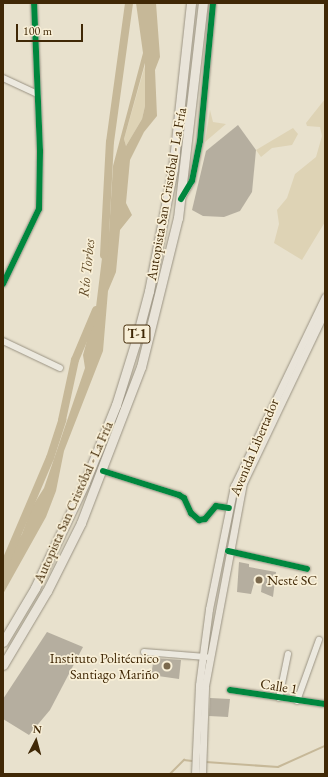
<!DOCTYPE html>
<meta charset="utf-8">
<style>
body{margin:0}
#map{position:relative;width:328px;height:777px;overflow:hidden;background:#e8e1cd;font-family:"EB Garamond",serif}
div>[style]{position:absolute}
.green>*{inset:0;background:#ded3b5}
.water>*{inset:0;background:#c6b898}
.stream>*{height:1.5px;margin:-0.75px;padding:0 0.75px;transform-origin:0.75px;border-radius:0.75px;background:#c6b898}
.river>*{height:8px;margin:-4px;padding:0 4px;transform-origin:4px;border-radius:4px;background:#c6b898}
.building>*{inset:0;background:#b5ae9f}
.roads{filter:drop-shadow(0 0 1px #9a9383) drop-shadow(0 0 1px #9a9383)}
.minor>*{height:6px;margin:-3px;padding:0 3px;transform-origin:3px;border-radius:3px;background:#ece9df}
.major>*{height:7px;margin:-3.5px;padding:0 3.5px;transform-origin:3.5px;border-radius:3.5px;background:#e9e4d9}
.highway>*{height:9px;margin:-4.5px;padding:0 4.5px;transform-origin:4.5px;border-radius:4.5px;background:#e9e4d9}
.cycleway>*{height:6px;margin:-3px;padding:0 3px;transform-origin:3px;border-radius:3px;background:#00873e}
.dots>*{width:11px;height:11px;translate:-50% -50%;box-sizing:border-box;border:2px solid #f8efd7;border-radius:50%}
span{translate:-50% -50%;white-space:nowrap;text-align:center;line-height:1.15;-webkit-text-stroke:3.5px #f8efd7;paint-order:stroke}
.shield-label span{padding:1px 3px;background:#f8efd7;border:1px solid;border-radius:3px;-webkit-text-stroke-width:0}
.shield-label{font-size:13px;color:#402806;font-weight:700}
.street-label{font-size:14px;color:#402806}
.poi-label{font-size:14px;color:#402806}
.left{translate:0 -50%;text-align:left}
.right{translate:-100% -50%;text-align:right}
.water-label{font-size:15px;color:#644e2b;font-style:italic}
.frame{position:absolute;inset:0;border:4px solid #402806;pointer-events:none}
.north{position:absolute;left:16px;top:721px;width:40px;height:40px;-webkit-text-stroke:3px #f8efd7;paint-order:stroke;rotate:6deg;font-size:11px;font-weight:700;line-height:16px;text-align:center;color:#402806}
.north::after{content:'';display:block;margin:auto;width:14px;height:18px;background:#402806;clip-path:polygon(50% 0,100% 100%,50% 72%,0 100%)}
.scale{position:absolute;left:16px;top:24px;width:67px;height:18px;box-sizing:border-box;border:2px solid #402806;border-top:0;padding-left:5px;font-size:12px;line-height:14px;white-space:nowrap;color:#402806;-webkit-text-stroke:3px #f8efd7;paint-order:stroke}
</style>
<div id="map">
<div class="green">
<div style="clip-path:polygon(146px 62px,145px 106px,142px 119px,126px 146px,124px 139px)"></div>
<div style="clip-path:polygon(325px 99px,325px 222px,302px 260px,274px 243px,279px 224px,277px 210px,287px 198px,295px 174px,316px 157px,322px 136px,320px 127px,307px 126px,306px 123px)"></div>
<div style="clip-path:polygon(210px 110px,213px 122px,226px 124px,205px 142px)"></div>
<div style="clip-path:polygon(293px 128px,298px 134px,292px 145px,272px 148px,261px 157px,256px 150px)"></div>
</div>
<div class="water">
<div style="clip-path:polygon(evenodd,136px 3px,156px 3px,160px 57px,155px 70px,157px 116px,144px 132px,130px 160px,126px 203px,132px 215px,120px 230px,116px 272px,108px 291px,103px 351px,64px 451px,56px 491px,46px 517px,3px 594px,3px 562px,22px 534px,32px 507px,44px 488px,85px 368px,83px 355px,96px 307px,103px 250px,109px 233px,113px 166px,143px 53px,136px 3px,145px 63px,145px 106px,142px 119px,126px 146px,124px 139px,145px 63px)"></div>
</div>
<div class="stream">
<div style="left:206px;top:762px;width:72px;rotate:4deg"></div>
<div style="left:278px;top:767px;width:51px;rotate:-24.1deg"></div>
<div style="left:170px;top:774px;width:20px;rotate:-45deg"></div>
<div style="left:184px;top:760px;width:8px;rotate:7deg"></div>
</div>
<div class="river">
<div style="left:104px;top:255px;width:113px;rotate:-87deg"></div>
<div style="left:110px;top:142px;width:140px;rotate:-82.2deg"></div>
<div style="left:3px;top:568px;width:120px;rotate:-66.9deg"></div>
<div style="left:50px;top:458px;width:40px;rotate:-72deg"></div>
<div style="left:62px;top:420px;width:61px;rotate:-77.8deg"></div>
<div style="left:75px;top:360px;width:54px;rotate:-67.2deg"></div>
</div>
<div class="building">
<div style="clip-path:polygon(238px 125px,256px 150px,252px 192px,240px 211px,224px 217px,203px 216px,192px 210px,206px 151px)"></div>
<div style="clip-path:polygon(239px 562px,249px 564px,249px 567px,276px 572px,273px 597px,261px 592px,262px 584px,254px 583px,251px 594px,237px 592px)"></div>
<div style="clip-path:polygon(47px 632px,83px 647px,50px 710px,29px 735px,3px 719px,3px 699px)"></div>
<div style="clip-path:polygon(154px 658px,181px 660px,179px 679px,151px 675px)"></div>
<div style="clip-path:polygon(210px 698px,230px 699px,228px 717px,209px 716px)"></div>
</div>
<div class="roads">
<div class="minor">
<div style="left:3px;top:78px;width:38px;rotate:25deg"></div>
<div style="left:182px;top:198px;width:20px;rotate:-60deg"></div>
<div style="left:192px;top:181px;width:41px;rotate:-78.7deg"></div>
<div style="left:200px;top:141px;width:139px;rotate:-84.6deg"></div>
<div style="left:3px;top:284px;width:83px;rotate:-64.4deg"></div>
<div style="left:39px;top:209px;width:58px;rotate:-89deg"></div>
<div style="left:40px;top:151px;width:148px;rotate:-92.3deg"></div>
<div style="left:3px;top:341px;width:63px;rotate:25.3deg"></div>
<div style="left:103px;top:471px;width:80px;rotate:17.5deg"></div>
<div style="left:179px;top:495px;width:6px;rotate:31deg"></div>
<div style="left:184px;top:498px;width:17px;rotate:65deg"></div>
<div style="left:191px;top:513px;width:11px;rotate:41deg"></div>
<div style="left:199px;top:520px;width:6px;rotate:-9deg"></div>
<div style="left:205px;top:519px;width:17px;rotate:-50deg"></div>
<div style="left:216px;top:506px;width:13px;rotate:9deg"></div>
<div style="left:228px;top:551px;width:81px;rotate:12.8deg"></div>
<div style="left:144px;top:652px;width:62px;rotate:4.6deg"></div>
<div style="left:230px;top:690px;width:96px;rotate:8.4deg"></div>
<div style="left:279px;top:698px;width:45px;rotate:-78.4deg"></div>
<div style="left:297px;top:701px;width:65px;rotate:-70.2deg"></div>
</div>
<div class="major">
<div style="left:195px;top:774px;width:89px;rotate:-87.4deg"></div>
<div style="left:199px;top:685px;width:77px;rotate:-82.5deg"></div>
<div style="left:209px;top:609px;width:126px;rotate:-78.5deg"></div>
<div style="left:234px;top:486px;width:210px;rotate:-64.3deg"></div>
<div style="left:202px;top:774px;width:88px;rotate:-88deg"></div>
<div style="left:205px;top:686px;width:207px;rotate:-79.4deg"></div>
<div style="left:243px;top:483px;width:191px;rotate:-64.5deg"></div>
</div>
<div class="highway">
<div style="left:3px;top:642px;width:63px;rotate:-59.3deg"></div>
<div style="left:35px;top:588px;width:117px;rotate:-64.7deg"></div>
<div style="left:85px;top:482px;width:83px;rotate:-68.1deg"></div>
<div style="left:116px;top:405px;width:64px;rotate:-72.7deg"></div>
<div style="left:135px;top:344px;width:55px;rotate:-75.2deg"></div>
<div style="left:149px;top:291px;width:124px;rotate:-78.9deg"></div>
<div style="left:173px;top:169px;width:167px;rotate:-83.8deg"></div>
<div style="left:3px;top:665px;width:86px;rotate:-59.3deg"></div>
<div style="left:47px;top:591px;width:76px;rotate:-63.4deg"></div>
<div style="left:81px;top:523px;width:167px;rotate:-69deg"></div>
<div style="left:141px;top:367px;width:154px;rotate:-76.1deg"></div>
<div style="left:178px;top:218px;width:216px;rotate:-83.4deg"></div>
</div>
</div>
<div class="cycleway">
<div style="left:181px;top:199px;width:21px;rotate:-59deg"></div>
<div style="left:192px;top:181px;width:41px;rotate:-78.7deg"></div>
<div style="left:200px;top:141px;width:139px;rotate:-84.6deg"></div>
<div style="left:3px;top:284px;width:83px;rotate:-64.4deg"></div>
<div style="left:39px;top:209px;width:58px;rotate:-89deg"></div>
<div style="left:40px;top:151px;width:148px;rotate:-92.3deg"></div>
<div style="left:103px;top:471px;width:80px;rotate:17.5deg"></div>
<div style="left:179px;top:495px;width:6px;rotate:31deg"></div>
<div style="left:184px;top:498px;width:17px;rotate:65deg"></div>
<div style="left:191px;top:513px;width:11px;rotate:41deg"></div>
<div style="left:199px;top:520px;width:6px;rotate:-9deg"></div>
<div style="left:205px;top:519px;width:17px;rotate:-50deg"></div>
<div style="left:216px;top:506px;width:13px;rotate:9deg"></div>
<div style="left:228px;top:551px;width:81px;rotate:12.8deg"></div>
<div style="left:230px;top:690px;width:96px;rotate:8.4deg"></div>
</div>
<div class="dots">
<div style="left:259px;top:580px;background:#7b694c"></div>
<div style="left:167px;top:666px;background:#7b694c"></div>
</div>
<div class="shield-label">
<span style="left:137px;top:334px">T-1</span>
</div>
<div class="street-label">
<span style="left:166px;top:194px;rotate:-80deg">Autopista San Cristóbal - La Fría</span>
<span style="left:254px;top:447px;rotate:-67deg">Avenida Libertador</span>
<span style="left:73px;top:502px;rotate:-66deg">Autopista San Cristóbal - La Fría</span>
<span style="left:279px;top:686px;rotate:9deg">Calle 1</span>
</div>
<div class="poi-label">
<span class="left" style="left:267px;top:580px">Nesté SC</span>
<span class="right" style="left:159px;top:666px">Instituto Politécnico<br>Santiago Mariño</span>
</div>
<div class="water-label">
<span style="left:86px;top:268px;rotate:-84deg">Río Torbes</span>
</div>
<div class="frame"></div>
<div class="north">N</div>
<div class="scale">100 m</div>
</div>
